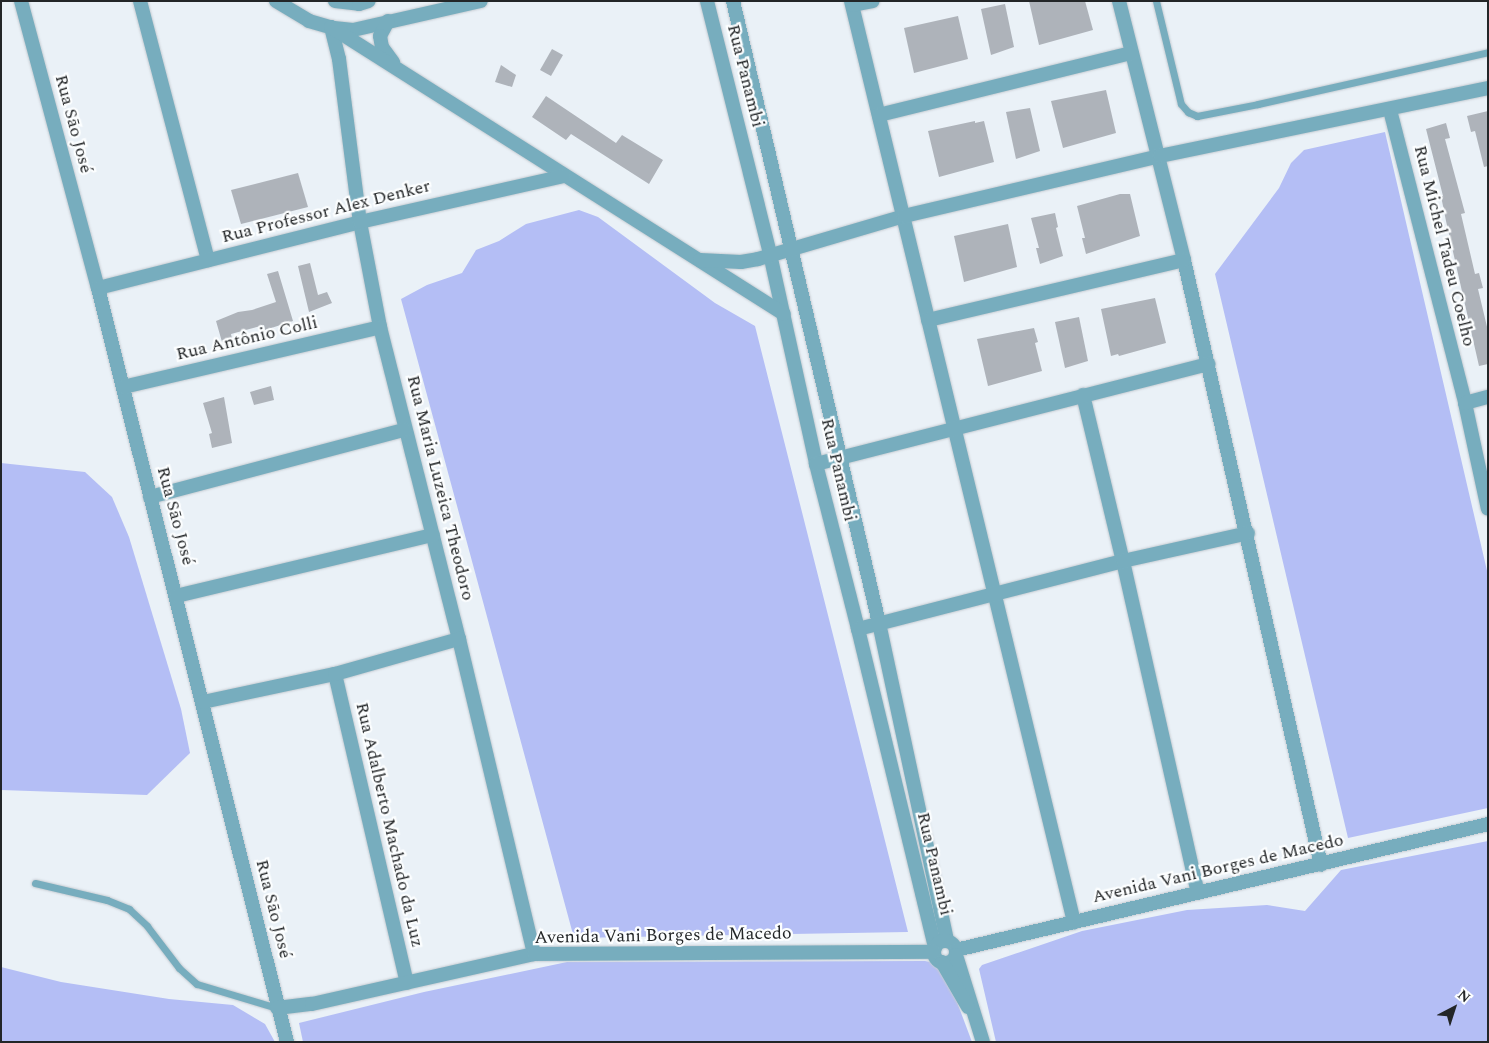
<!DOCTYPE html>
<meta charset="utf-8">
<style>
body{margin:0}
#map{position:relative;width:1489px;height:1043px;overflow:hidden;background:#eaf1f7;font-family:Spectral,serif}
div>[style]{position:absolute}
.forest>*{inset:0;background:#b4bef5}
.building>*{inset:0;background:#aeb3ba}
.roads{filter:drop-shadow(0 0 1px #c6ccd2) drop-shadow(0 0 1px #c6ccd2)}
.lane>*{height:7px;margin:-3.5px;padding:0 3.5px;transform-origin:3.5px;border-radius:3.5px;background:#77adbe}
.street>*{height:14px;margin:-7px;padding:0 7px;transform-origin:7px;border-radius:7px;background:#77adbe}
.street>.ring{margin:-7px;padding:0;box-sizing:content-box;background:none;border:14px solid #77adbe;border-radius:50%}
span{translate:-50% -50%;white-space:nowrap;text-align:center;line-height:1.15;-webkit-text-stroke:4.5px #fcfeff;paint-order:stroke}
.street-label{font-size:18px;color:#232628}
.frame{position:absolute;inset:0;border:2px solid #232628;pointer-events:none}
.north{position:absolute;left:1429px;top:983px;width:50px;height:50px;-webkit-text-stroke:4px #fcfeff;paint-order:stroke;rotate:40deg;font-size:14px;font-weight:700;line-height:20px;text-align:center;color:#232628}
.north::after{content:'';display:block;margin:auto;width:18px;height:22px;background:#232628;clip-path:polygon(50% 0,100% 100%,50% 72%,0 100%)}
</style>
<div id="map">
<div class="forest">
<div style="clip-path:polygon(1385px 132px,1488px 575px,1488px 808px,1348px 838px,1215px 274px,1279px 188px,1291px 163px,1304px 150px)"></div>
<div style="clip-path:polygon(579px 210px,598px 217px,715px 303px,755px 326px,908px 932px,574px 938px,401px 299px,427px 285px,462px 273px,476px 250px,499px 241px,526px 224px)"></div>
<div style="clip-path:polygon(1px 463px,85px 472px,112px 497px,129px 537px,181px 709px,190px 753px,147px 795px,1px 790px)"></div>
<div style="clip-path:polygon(1488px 841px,1488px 1042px,996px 1042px,979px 969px,982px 965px,1082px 931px,1187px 910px,1267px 905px,1305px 911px,1341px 870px)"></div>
<div style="clip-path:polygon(925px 961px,935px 963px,957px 1002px,972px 1042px,303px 1042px,299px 1023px,424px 992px,567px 962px)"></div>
<div style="clip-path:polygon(1px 967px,61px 982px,169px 999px,233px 1005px,265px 1024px,275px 1042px,1px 1042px)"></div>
</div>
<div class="building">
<div style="clip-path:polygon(1029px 1px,1085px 1px,1093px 30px,1039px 45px)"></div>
<div style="clip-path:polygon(1005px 4px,1014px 47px,991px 55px,981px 9px)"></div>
<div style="clip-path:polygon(958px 16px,968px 59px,914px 73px,904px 28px)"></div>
<div style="clip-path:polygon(552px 49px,563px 55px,551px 76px,540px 70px)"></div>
<div style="clip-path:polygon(501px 65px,516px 75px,512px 87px,495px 82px)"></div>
<div style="clip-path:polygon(1106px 90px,1116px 133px,1063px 148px,1051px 101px)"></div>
<div style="clip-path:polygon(546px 96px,616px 143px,622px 135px,663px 160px,649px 184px,571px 134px,566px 140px,532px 117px)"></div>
<div style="clip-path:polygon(1030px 108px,1040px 151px,1016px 159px,1006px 112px)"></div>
<div style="clip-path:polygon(1488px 111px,1488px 166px,1484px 167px,1475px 131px,1471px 132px,1467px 116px)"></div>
<div style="clip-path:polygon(975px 121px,975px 123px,984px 121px,994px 162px,939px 177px,928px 131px)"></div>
<div style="clip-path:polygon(1446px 123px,1450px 138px,1445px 139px,1465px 213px,1461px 214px,1475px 274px,1479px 273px,1483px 288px,1478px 289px,1488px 331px,1488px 364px,1479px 366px,1446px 221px,1441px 196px,1443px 196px,1426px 129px)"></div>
<div style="clip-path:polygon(298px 173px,308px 207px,241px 224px,231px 190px)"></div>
<div style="clip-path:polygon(1120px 194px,1130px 194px,1140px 236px,1086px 254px,1082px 238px,1085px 238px,1077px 206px)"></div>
<div style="clip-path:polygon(1055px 213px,1058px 227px,1056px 228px,1063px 256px,1040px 264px,1036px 248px,1039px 248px,1031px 218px)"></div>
<div style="clip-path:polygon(1008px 224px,1017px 267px,964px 282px,954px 236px)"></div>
<div style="clip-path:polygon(310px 263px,318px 295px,327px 292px,332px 303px,309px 312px,298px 266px)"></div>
<div style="clip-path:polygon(278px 271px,293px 321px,265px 330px,264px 325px,231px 334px,232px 339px,222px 342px,216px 321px,238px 312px,252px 310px,276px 302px,267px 274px)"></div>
<div style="clip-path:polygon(1155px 298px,1166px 343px,1119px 356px,1118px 354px,1111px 356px,1101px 309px)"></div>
<div style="clip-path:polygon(1079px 317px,1088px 361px,1065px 368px,1055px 322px)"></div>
<div style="clip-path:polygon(1034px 328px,1038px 342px,1035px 343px,1042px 371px,988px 386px,977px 339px)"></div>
<div style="clip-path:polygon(271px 386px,274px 400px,254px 405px,250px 392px)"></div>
<div style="clip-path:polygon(224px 397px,232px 443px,212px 448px,209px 434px,212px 433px,203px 403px)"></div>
</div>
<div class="roads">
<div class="lane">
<div style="left:1156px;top:1px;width:106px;rotate:76.4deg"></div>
<div style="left:1181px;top:104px;width:11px;rotate:49deg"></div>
<div style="left:1188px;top:112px;width:10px;rotate:24deg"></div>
<div style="left:1197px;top:116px;width:62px;rotate:-11.1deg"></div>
<div style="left:1258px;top:104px;width:236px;rotate:-12.7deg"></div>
<div style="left:35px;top:883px;width:74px;rotate:13.3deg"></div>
<div style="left:107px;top:900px;width:24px;rotate:22deg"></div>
<div style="left:129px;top:909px;width:25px;rotate:43deg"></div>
<div style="left:147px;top:926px;width:53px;rotate:52.7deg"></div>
<div style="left:179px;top:968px;width:24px;rotate:42deg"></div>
<div style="left:197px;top:984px;width:84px;rotate:16.7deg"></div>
</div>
<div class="street">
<div style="left:21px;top:1px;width:297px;rotate:75deg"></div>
<div style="left:98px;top:288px;width:777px;rotate:75.93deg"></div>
<div style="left:140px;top:1px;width:268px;rotate:75.3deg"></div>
<div style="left:276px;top:1px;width:39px;rotate:31deg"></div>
<div style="left:309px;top:21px;width:26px;rotate:16deg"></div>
<div style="left:334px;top:28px;width:19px;rotate:6deg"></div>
<div style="left:353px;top:30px;width:131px;rotate:-12.8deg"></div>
<div style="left:335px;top:1px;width:24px;rotate:7deg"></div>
<div style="left:359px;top:4px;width:10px;rotate:-17deg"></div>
<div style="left:707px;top:1px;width:261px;rotate:76deg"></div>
<div style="left:770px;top:254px;width:215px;rotate:77.6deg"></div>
<div style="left:816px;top:464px;width:170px;rotate:75.7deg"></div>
<div style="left:858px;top:629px;width:328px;rotate:76.4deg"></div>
<div style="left:733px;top:1px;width:639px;rotate:76.79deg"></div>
<div style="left:879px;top:623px;width:325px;rotate:77.9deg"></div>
<div style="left:851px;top:1px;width:948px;rotate:76.39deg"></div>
<div style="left:1119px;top:1px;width:267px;rotate:75.9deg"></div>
<div style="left:1184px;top:260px;width:620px;rotate:77.24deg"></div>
<div style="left:853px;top:5px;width:20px;rotate:-11deg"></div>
<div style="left:388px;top:21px;width:17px;rotate:118deg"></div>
<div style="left:380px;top:36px;width:11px;rotate:80deg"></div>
<div style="left:382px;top:47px;width:19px;rotate:54deg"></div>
<div style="left:331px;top:27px;width:33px;rotate:76deg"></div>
<div style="left:339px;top:59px;width:164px;rotate:82.7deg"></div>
<div style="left:360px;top:222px;width:107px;rotate:79.2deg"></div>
<div style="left:380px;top:327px;width:322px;rotate:75.8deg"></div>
<div style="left:459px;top:639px;width:324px;rotate:76.6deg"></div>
<div style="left:331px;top:27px;width:536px;rotate:32.36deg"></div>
<div style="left:1390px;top:110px;width:302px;rotate:75.6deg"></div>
<div style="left:1465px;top:403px;width:108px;rotate:77.8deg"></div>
<div style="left:879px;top:115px;width:260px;rotate:-13.8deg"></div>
<div style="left:700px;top:260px;width:41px;rotate:2.8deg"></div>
<div style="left:741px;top:262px;width:17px;rotate:-10deg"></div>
<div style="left:758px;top:259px;width:152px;rotate:-16.4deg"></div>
<div style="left:904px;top:216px;width:263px;rotate:-13.2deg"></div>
<div style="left:1160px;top:156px;width:335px;rotate:-11.7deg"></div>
<div style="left:98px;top:288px;width:270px;rotate:-14.1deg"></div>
<div style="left:360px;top:222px;width:209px;rotate:-12.7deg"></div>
<div style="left:928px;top:320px;width:263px;rotate:-13.2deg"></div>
<div style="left:123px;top:387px;width:264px;rotate:-13.1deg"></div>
<div style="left:1083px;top:395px;width:171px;rotate:76.5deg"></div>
<div style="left:1123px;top:561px;width:340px;rotate:77.3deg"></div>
<div style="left:1465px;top:403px;width:24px;rotate:-15deg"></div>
<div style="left:816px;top:464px;width:405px;rotate:-14.3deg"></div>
<div style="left:150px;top:497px;width:263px;rotate:-14.8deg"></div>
<div style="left:176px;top:596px;width:264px;rotate:-13.4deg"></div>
<div style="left:858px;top:629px;width:274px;rotate:-14.4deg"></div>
<div style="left:1123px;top:561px;width:128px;rotate:-12.6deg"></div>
<div style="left:335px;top:674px;width:317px;rotate:76.9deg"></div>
<div style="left:203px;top:702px;width:135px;rotate:-12deg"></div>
<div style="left:335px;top:674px;width:129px;rotate:-15.8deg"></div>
<div class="ring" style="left:934px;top:941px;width:8px;height:8px"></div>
<div style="left:956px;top:950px;width:547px;rotate:-13.32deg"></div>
<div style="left:956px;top:955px;width:91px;rotate:72.8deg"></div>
<div style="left:942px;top:962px;width:52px;rotate:60deg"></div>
<div style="left:277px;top:1008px;width:35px;rotate:-7deg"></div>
<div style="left:312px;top:1004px;width:228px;rotate:-12.7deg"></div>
<div style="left:534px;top:954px;width:400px;rotate:-0.3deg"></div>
</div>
</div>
<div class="street-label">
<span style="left:745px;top:76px;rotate:76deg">Rua Panambi</span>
<span style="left:73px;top:124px;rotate:75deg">Rua São José</span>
<span style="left:326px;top:212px;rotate:-14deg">Rua Professor Alex Denker</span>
<span style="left:1444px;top:246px;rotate:76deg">Rua Michel Tadeu Coelho</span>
<span style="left:247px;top:339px;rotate:-13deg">Rua Antônio Colli</span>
<span style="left:838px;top:470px;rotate:77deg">Rua Panambi</span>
<span style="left:440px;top:488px;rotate:76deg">Rua Maria Luzeica Theodoro</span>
<span style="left:175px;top:516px;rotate:75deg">Rua São José</span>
<span style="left:389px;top:825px;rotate:77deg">Rua Adalberto Machado da Luz</span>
<span style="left:934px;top:864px;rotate:77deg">Rua Panambi</span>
<span style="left:1218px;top:869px;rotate:-13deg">Avenida Vani Borges de Macedo</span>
<span style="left:273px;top:909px;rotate:76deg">Rua São José</span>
<span style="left:663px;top:936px;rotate:-1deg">Avenida Vani Borges de Macedo</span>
</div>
<div class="frame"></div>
<div class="north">N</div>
</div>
